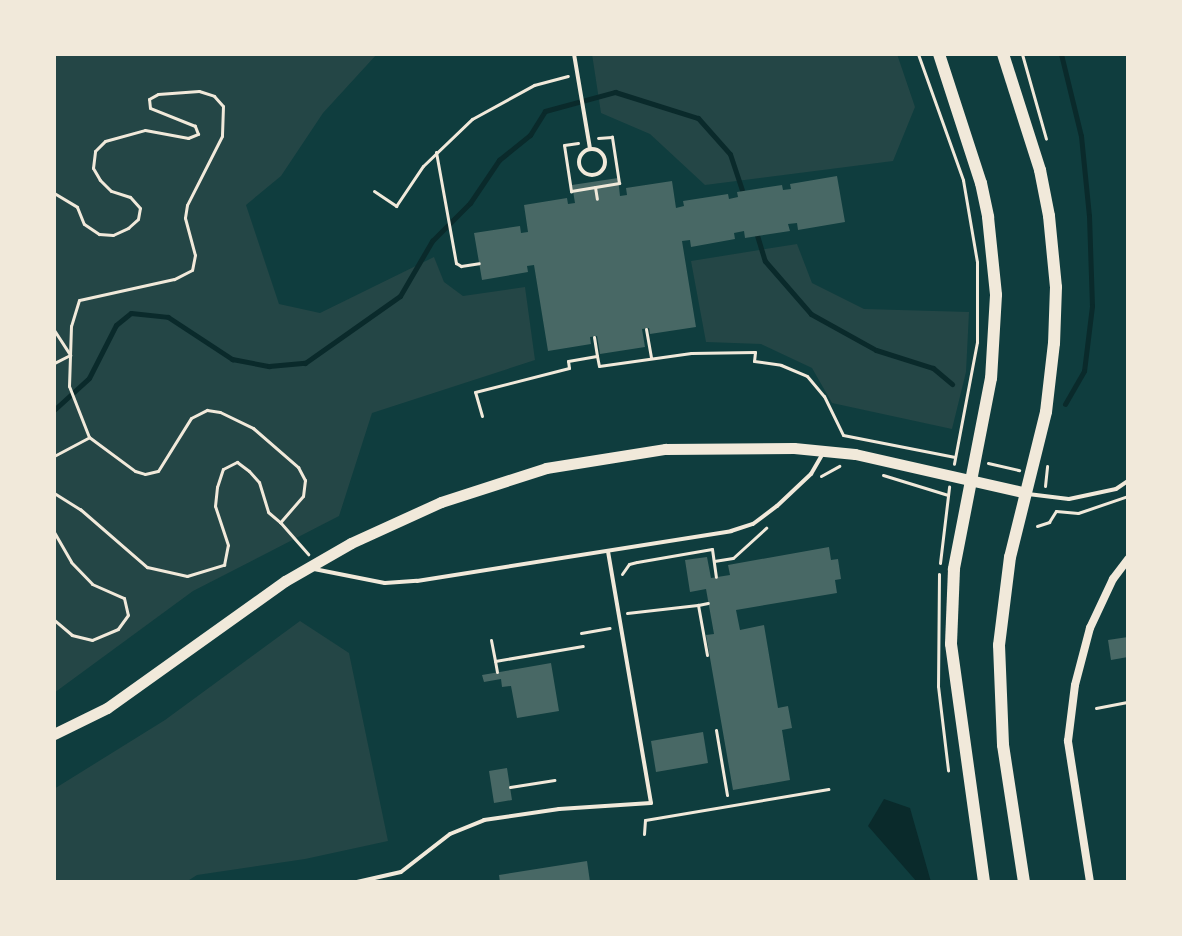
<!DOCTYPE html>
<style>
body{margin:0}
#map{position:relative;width:1182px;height:936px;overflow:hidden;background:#0f3d3e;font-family:Figtree,sans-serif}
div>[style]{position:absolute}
.green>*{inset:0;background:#244646}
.water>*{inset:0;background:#0a2a2b}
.stream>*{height:5px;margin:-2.5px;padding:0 2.5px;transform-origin:2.5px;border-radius:2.5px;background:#0a2a2b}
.building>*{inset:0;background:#486865}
.path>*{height:3px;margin:-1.5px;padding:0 1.5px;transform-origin:1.5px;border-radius:1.5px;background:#f1e9da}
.service>*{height:4px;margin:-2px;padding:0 2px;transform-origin:2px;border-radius:2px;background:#f1e9da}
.service>.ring{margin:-2px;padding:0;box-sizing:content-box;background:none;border:4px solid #f1e9da;border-radius:50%}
.minor>*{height:8px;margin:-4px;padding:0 4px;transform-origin:4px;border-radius:4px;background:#f1e9da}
.tertiary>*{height:11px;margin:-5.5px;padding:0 5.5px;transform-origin:5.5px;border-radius:5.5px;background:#f1e9da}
.secondary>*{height:12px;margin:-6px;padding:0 6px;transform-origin:6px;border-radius:6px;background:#f1e9da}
span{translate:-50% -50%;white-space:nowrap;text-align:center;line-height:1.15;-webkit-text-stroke:8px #f1e9da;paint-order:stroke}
.frame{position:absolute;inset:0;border:56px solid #f1e9da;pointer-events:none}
</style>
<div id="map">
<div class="green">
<div style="clip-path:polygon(61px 54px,377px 54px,323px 113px,281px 176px,246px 205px,279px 304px,320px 313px,434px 257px,444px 282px,463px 296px,525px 287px,535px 360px,372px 413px,339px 516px,193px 591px,54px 693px,54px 56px)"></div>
<div style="clip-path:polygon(592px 54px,897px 54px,915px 107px,893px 161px,705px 185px,650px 134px,601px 113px)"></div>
<div style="clip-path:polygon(797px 244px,812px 283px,864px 309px,969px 312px,966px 372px,952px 429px,832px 403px,812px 368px,761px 344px,706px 342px,691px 261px)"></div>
<div style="clip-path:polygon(300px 621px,349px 653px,388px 841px,305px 859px,197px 875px,186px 882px,54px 882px,54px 789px,165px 720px)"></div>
</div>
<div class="water">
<div style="clip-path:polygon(884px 799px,910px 808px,931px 882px,917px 882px,868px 826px)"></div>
</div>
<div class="stream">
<div style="left:1061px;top:54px;width:84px;rotate:76.3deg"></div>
<div style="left:1081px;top:136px;width:80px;rotate:84.3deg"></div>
<div style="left:1089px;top:216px;width:90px;rotate:88.1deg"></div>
<div style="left:1092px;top:306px;width:65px;rotate:97deg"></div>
<div style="left:1084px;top:371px;width:38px;rotate:120deg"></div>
<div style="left:756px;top:232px;width:30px;rotate:73deg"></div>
<div style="left:765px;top:261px;width:70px;rotate:49deg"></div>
<div style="left:811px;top:314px;width:74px;rotate:29deg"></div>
<div style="left:876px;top:350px;width:60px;rotate:17.5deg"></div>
<div style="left:933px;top:368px;width:25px;rotate:40deg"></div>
<div style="left:54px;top:410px;width:47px;rotate:-42.4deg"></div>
<div style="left:89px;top:378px;width:59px;rotate:-63deg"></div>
<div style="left:116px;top:325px;width:19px;rotate:-39deg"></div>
<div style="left:131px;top:313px;width:37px;rotate:6deg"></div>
<div style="left:168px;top:317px;width:77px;rotate:33.3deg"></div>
<div style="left:232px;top:359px;width:38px;rotate:11deg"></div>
<div style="left:269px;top:366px;width:36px;rotate:-5deg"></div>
<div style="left:305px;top:363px;width:116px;rotate:-35.2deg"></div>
<div style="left:400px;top:296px;width:64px;rotate:-59.8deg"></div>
<div style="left:432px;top:241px;width:54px;rotate:-45deg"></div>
<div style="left:470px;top:203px;width:52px;rotate:-56deg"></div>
<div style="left:499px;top:160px;width:40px;rotate:-39deg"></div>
<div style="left:530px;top:135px;width:28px;rotate:-58deg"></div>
<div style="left:545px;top:111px;width:73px;rotate:-15.2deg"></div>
<div style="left:615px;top:92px;width:87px;rotate:17.4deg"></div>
<div style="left:698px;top:118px;width:48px;rotate:48.4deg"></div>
<div style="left:730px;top:154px;width:44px;rotate:71.6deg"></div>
</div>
<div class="building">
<div style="clip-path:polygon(837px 176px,845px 222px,798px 230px,797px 223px,788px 224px,790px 231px,745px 238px,744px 231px,734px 233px,735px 239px,691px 247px,690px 240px,682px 241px,696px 327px,650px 334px,649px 328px,642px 329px,645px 347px,600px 354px,597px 336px,590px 337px,591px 344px,548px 351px,534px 265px,527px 266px,528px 272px,482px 280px,474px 233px,520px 226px,521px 233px,528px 232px,524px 205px,567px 198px,568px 204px,575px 203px,572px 185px,618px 178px,620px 196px,627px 195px,626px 188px,672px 181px,676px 208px,684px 206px,683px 201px,728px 194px,729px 199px,738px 197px,737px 192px,782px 185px,783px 190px,791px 189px,790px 184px)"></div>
<div style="clip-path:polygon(829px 547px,831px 560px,838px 559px,841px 579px,835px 580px,837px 593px,736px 610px,740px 630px,764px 625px,778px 708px,788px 706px,792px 728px,782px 730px,790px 780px,733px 790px,706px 635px,714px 634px,706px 589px,690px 592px,685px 560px,707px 557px,711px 578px,730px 575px,728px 565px)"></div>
<div style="clip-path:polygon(1128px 637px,1128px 657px,1111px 660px,1108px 640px)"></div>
<div style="clip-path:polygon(551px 663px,559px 711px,517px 718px,511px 686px,502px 687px,501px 679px,484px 682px,482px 675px)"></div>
<div style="clip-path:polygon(703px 732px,708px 763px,656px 772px,651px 741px)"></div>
<div style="clip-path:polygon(507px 768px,512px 800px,494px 803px,489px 771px)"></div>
<div style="clip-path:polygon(587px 861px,590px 882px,500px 882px,499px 875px)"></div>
</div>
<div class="path">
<div style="left:918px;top:54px;width:134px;rotate:70.3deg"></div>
<div style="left:963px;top:180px;width:83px;rotate:80.3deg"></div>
<div style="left:977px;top:262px;width:80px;rotate:90deg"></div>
<div style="left:977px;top:342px;width:124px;rotate:100.7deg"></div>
<div style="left:1022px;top:54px;width:88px;rotate:74.2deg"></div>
<div style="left:578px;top:143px;width:14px;rotate:172deg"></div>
<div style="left:564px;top:145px;width:47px;rotate:81.3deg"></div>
<div style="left:571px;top:191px;width:49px;rotate:-9.5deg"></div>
<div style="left:619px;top:183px;width:47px;rotate:-98.7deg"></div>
<div style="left:612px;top:137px;width:14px;rotate:176deg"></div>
<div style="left:436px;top:152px;width:113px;rotate:79.8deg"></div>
<div style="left:456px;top:263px;width:6px;rotate:31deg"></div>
<div style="left:461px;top:266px;width:18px;rotate:-9deg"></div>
<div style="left:595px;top:187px;width:12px;rotate:81deg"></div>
<div style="left:374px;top:191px;width:27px;rotate:34deg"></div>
<div style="left:396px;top:206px;width:48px;rotate:-56deg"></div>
<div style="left:423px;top:166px;width:68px;rotate:-43.8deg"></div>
<div style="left:472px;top:119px;width:71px;rotate:-28.7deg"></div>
<div style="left:534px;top:85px;width:35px;rotate:-15deg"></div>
<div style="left:54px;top:193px;width:27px;rotate:31deg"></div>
<div style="left:77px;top:207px;width:18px;rotate:68deg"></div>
<div style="left:84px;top:224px;width:18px;rotate:34deg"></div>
<div style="left:99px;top:234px;width:14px;rotate:4deg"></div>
<div style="left:113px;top:235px;width:17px;rotate:-25deg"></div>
<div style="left:128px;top:228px;width:13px;rotate:-42deg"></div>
<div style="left:138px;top:219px;width:11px;rotate:-80deg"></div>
<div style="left:140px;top:208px;width:15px;rotate:-132deg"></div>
<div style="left:130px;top:197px;width:20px;rotate:-162deg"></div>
<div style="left:111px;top:191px;width:16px;rotate:-135deg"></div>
<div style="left:100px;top:180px;width:14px;rotate:-120deg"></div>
<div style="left:93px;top:168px;width:17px;rotate:-83deg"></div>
<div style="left:95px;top:151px;width:14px;rotate:-45deg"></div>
<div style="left:105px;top:141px;width:41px;rotate:-15.4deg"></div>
<div style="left:145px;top:130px;width:44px;rotate:10.5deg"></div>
<div style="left:188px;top:138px;width:11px;rotate:-22deg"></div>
<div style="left:198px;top:134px;width:9px;rotate:-111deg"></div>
<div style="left:195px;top:126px;width:48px;rotate:-158.2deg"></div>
<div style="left:150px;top:108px;width:9px;rotate:-96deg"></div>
<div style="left:149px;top:99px;width:10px;rotate:-29deg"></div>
<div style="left:158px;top:94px;width:41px;rotate:-4.2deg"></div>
<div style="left:199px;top:91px;width:16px;rotate:18deg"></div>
<div style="left:214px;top:96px;width:13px;rotate:48deg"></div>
<div style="left:223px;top:106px;width:30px;rotate:92deg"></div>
<div style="left:222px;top:136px;width:77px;rotate:116.9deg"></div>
<div style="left:187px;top:205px;width:13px;rotate:99deg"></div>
<div style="left:185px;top:218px;width:38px;rotate:75deg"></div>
<div style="left:195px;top:255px;width:15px;rotate:101deg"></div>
<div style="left:192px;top:270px;width:20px;rotate:153deg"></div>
<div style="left:174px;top:279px;width:97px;rotate:167.5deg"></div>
<div style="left:79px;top:300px;width:27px;rotate:107deg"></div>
<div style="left:71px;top:326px;width:60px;rotate:91.9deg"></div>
<div style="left:69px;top:386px;width:55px;rotate:68.6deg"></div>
<div style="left:89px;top:437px;width:57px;rotate:36.5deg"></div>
<div style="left:135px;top:471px;width:10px;rotate:17deg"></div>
<div style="left:145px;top:474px;width:13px;rotate:-13deg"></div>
<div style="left:158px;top:471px;width:62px;rotate:-58.1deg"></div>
<div style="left:191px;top:418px;width:18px;rotate:-27deg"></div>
<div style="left:207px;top:410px;width:13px;rotate:9deg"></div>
<div style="left:220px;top:412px;width:37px;rotate:26deg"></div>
<div style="left:253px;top:428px;width:60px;rotate:40.9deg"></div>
<div style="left:298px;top:467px;width:15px;rotate:62deg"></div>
<div style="left:305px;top:480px;width:16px;rotate:97deg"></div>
<div style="left:303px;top:496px;width:35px;rotate:131deg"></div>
<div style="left:280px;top:522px;width:43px;rotate:48.8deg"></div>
<div style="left:646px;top:329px;width:29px;rotate:80deg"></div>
<div style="left:54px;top:330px;width:30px;rotate:57deg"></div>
<div style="left:70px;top:355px;width:18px;rotate:153deg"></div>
<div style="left:594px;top:337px;width:19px;rotate:81deg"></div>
<div style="left:482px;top:416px;width:25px;rotate:-106deg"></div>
<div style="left:475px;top:392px;width:97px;rotate:-14.3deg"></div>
<div style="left:569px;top:368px;width:7px;rotate:-98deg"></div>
<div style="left:568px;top:361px;width:29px;rotate:-10deg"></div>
<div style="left:597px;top:356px;width:10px;rotate:79deg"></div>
<div style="left:599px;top:366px;width:93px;rotate:-8deg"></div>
<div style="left:691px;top:353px;width:64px;rotate:-0.9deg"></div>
<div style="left:755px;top:352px;width:9px;rotate:96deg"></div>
<div style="left:754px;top:361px;width:27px;rotate:8deg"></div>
<div style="left:781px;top:365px;width:28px;rotate:23deg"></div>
<div style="left:807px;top:376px;width:26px;rotate:50deg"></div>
<div style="left:824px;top:396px;width:43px;rotate:64deg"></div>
<div style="left:843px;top:435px;width:114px;rotate:11.1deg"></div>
<div style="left:54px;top:456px;width:40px;rotate:-28deg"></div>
<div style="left:988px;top:463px;width:32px;rotate:13deg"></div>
<div style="left:883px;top:475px;width:68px;rotate:17.1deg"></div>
<div style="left:821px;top:476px;width:21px;rotate:-29deg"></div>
<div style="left:1045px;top:486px;width:20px;rotate:-84deg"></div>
<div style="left:54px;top:493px;width:31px;rotate:32deg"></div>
<div style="left:80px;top:509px;width:89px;rotate:40.9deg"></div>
<div style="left:147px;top:567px;width:41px;rotate:12.7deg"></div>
<div style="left:187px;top:576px;width:39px;rotate:-17deg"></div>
<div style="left:224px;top:565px;width:20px;rotate:-79deg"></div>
<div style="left:228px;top:545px;width:41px;rotate:-108.4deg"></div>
<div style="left:215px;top:506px;width:19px;rotate:-84deg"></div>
<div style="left:217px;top:487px;width:19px;rotate:-72deg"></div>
<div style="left:223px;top:469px;width:16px;rotate:-27deg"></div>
<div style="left:237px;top:462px;width:15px;rotate:37deg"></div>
<div style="left:249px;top:471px;width:15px;rotate:48deg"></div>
<div style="left:259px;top:482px;width:31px;rotate:73deg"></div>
<div style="left:268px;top:512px;width:16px;rotate:40deg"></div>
<div style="left:1037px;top:526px;width:13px;rotate:-18deg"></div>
<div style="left:1049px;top:522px;width:13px;rotate:-58deg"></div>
<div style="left:1056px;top:511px;width:22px;rotate:5deg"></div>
<div style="left:1078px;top:513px;width:53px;rotate:-18.8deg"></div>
<div style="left:54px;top:532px;width:34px;rotate:60deg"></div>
<div style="left:71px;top:562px;width:30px;rotate:46deg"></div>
<div style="left:92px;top:584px;width:35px;rotate:24deg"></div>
<div style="left:124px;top:598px;width:17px;rotate:77deg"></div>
<div style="left:128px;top:615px;width:17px;rotate:126deg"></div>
<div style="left:118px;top:629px;width:28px;rotate:157deg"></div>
<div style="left:92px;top:640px;width:21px;rotate:-166deg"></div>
<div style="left:72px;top:635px;width:23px;rotate:-140deg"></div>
<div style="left:714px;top:561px;width:19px;rotate:-9deg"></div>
<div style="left:733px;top:558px;width:45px;rotate:-42.3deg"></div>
<div style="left:940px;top:563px;width:77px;rotate:-83.2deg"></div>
<div style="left:622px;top:574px;width:12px;rotate:-55deg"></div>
<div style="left:629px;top:564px;width:8px;rotate:-14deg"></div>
<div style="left:637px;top:562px;width:76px;rotate:-9.8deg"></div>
<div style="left:712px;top:549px;width:28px;rotate:82deg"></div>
<div style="left:939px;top:574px;width:112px;rotate:90.5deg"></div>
<div style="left:938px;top:686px;width:85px;rotate:83.2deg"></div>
<div style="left:627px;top:613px;width:71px;rotate:-6.4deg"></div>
<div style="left:581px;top:633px;width:29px;rotate:-10deg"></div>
<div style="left:491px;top:640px;width:21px;rotate:79deg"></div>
<div style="left:707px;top:655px;width:51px;rotate:-100.2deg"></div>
<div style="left:698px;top:605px;width:10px;rotate:-11deg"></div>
<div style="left:497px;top:672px;width:11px;rotate:-100deg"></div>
<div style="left:495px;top:661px;width:89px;rotate:-9.7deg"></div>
<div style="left:1096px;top:708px;width:33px;rotate:-11deg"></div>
<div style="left:716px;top:730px;width:66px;rotate:80.4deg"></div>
<div style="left:510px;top:787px;width:45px;rotate:-9deg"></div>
<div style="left:644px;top:834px;width:14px;rotate:-86deg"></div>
<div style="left:645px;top:820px;width:186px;rotate:-9.6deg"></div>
</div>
<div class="service">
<div style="left:574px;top:54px;width:96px;rotate:80.4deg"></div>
<div class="ring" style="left:579px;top:149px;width:22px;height:22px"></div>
<div style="left:1028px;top:494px;width:41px;rotate:7deg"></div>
<div style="left:1069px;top:499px;width:48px;rotate:-12deg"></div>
<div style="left:1116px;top:489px;width:14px;rotate:-34deg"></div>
<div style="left:314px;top:569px;width:72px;rotate:11.2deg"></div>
<div style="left:385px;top:583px;width:32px;rotate:-4deg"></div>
<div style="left:417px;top:581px;width:318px;rotate:-9deg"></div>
<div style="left:731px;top:531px;width:23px;rotate:-18deg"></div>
<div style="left:753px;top:524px;width:30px;rotate:-37deg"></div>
<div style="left:777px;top:506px;width:47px;rotate:-43.3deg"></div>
<div style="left:811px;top:474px;width:24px;rotate:-60deg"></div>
<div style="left:316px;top:882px;width:36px"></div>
<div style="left:357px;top:882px;width:45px;rotate:-12.8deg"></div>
<div style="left:401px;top:872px;width:62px;rotate:-37.8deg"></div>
<div style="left:450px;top:834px;width:37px;rotate:-22deg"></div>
<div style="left:484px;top:820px;width:76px;rotate:-8.3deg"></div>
<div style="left:559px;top:809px;width:92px;rotate:-3.7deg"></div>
<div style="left:651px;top:803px;width:255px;rotate:-99.7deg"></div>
</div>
<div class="minor">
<div style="left:1090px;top:882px;width:143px;rotate:-98.9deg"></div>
<div style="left:1068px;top:741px;width:56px;rotate:-82.9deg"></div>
<div style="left:1075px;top:685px;width:59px;rotate:-75.3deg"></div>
<div style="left:1090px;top:628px;width:54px;rotate:-64.9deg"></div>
<div style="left:1113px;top:579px;width:25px;rotate:-53deg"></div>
</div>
<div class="tertiary">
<div style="left:54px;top:734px;width:59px;rotate:-26.1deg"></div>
<div style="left:107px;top:708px;width:219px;rotate:-35.5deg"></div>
<div style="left:285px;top:581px;width:76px;rotate:-29.9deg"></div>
<div style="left:351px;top:543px;width:99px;rotate:-24.5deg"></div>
<div style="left:441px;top:502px;width:110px;rotate:-17.9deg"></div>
<div style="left:546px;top:468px;width:121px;rotate:-9.1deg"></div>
<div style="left:665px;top:449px;width:129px;rotate:-0.4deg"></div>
<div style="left:794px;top:448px;width:61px;rotate:5.6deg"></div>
<div style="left:855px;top:454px;width:175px;rotate:12.8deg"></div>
</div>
<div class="secondary">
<div style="left:939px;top:54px;width:136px;rotate:72deg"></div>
<div style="left:981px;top:183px;width:35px;rotate:78deg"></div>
<div style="left:988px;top:217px;width:78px;rotate:84.1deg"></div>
<div style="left:996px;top:295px;width:83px;rotate:93.4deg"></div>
<div style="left:991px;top:378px;width:195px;rotate:101deg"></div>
<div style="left:954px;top:569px;width:75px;rotate:92.3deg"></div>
<div style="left:951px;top:644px;width:240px;rotate:82.1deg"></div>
<div style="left:1003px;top:54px;width:122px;rotate:72.3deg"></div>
<div style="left:1040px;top:170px;width:47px;rotate:78.9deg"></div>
<div style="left:1049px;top:216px;width:71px;rotate:84.4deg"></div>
<div style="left:1056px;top:287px;width:56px;rotate:92deg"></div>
<div style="left:1054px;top:343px;width:69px;rotate:96.6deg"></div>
<div style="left:1046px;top:412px;width:149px;rotate:103.9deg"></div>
<div style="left:1010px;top:557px;width:89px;rotate:97.1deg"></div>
<div style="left:999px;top:645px;width:100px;rotate:87.7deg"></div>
<div style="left:1003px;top:745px;width:139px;rotate:81.3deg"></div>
</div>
<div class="frame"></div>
</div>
